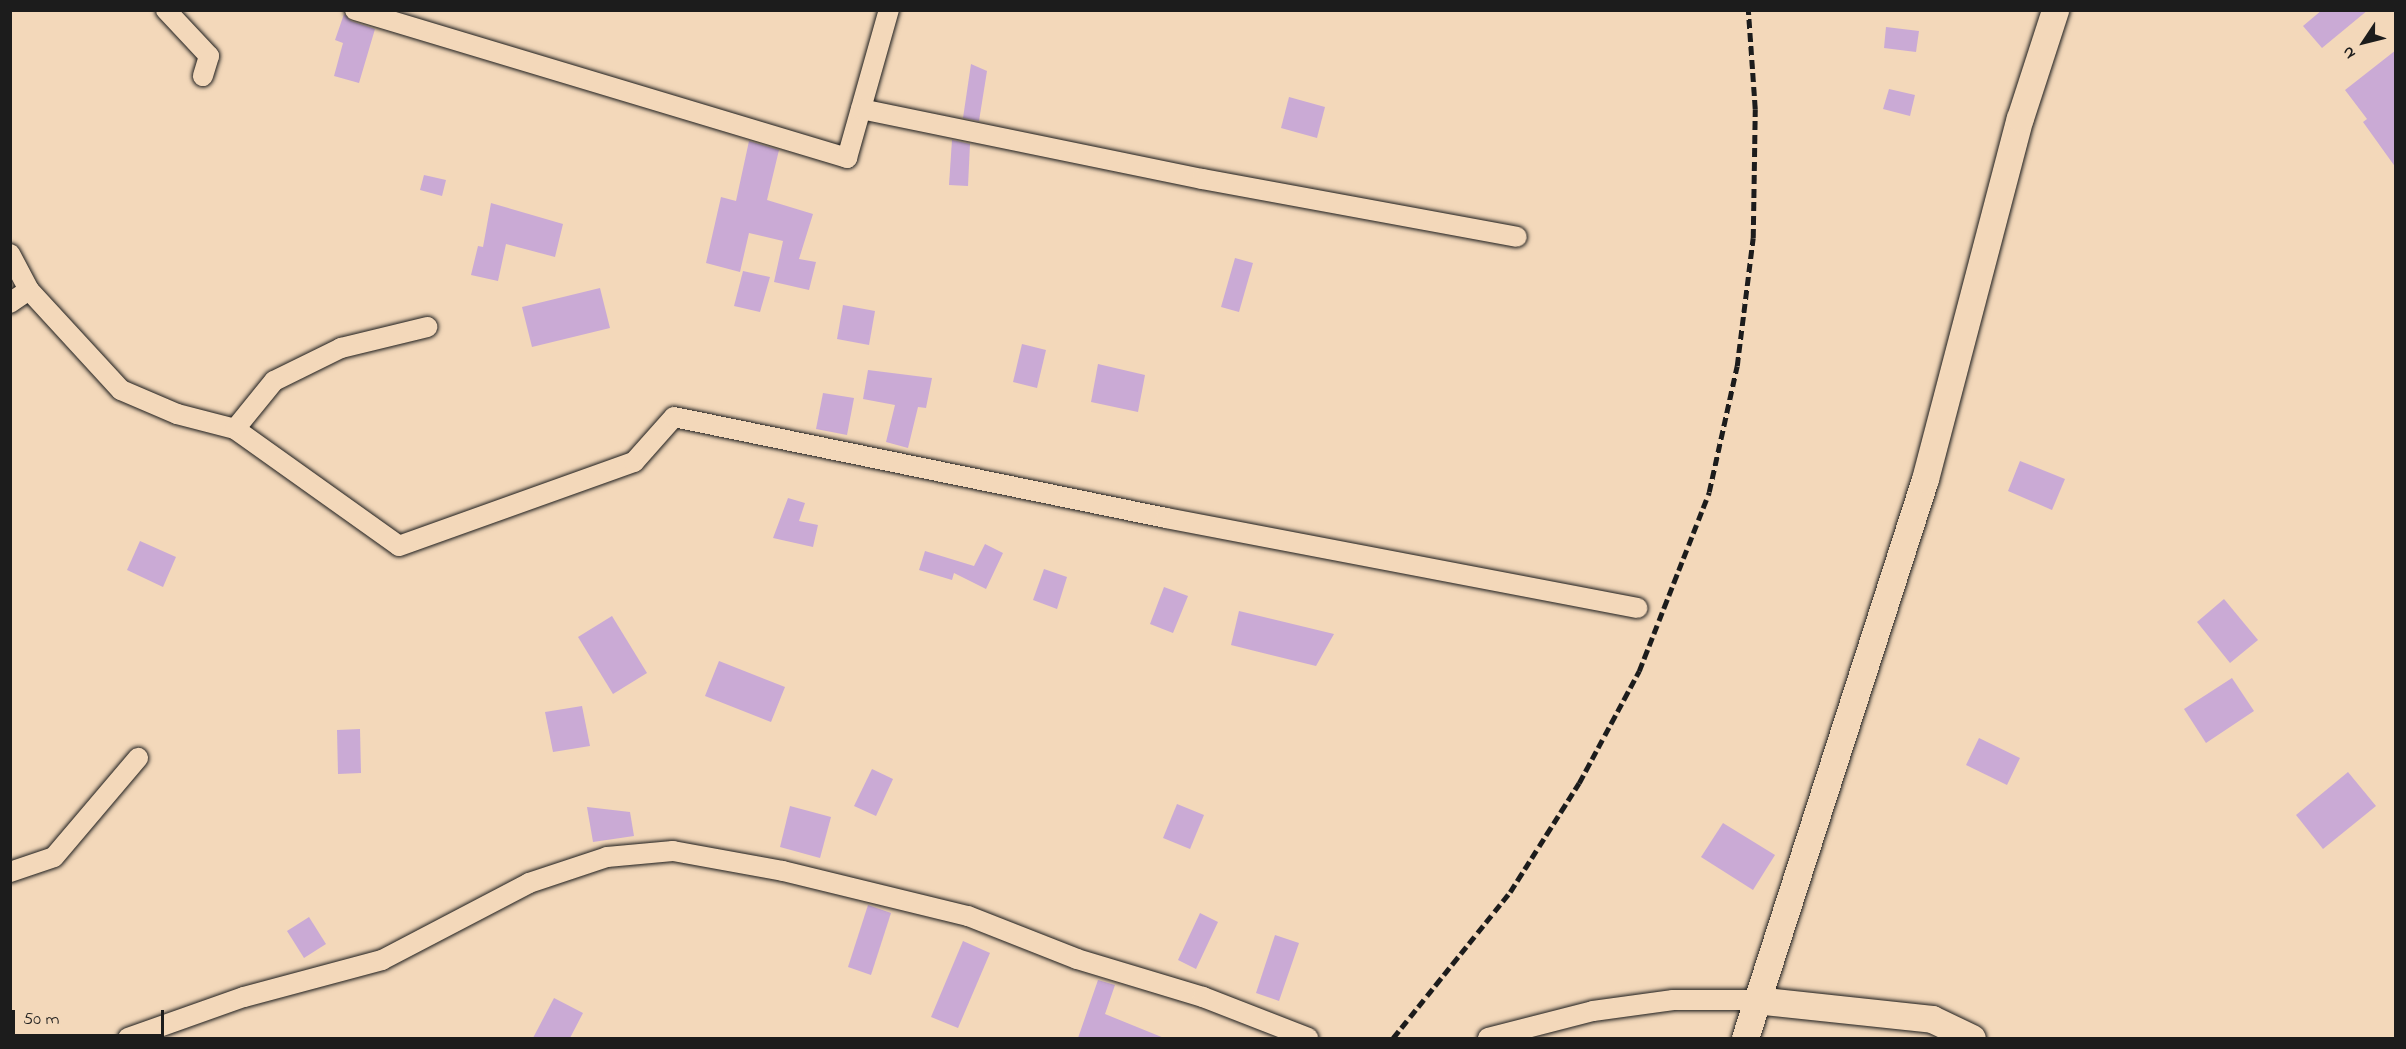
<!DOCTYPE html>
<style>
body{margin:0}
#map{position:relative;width:2406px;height:1049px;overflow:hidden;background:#f3d8ba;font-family:"Indie Flower",sans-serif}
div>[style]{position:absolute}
.building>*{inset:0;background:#caaad5}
.roads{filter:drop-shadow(0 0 2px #1c1c1c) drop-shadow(0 0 2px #1c1c1c)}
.street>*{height:20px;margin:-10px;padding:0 10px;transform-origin:10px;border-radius:10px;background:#f3d8ba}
.secondary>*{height:27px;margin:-13.5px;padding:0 13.5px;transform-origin:13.5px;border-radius:13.5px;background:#f3d8ba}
.rail>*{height:4.5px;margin-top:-2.25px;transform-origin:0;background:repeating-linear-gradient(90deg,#1c1c1c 0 9px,transparent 0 13.5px)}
span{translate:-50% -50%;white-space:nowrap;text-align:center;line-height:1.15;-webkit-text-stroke:6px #f3d8ba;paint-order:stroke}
.frame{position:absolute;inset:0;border:12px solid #1c1c1c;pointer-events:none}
.north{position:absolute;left:2334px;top:12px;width:60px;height:60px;-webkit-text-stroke:4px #f3d8ba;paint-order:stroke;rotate:235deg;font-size:16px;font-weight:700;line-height:24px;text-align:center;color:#1c1c1c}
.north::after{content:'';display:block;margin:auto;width:21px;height:27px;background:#1c1c1c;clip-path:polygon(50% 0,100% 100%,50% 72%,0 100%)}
.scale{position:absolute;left:12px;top:1010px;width:152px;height:27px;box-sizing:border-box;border:3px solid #1c1c1c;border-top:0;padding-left:8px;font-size:18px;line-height:21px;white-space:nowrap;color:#1c1c1c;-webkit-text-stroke:4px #f3d8ba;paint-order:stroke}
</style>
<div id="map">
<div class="building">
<div style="clip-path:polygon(2322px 10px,2368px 10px,2322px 48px,2303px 26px)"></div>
<div style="clip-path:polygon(344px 14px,351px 21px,375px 29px,359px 83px,334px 76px,343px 43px,335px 40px)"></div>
<div style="clip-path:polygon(1886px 27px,1919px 31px,1916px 52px,1884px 48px)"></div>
<div style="clip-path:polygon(2396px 50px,2396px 168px,2363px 122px,2367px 119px,2345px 90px)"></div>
<div style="clip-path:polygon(971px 64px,987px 71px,979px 121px,963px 118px)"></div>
<div style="clip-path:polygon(1889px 89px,1915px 95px,1910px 116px,1883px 109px)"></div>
<div style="clip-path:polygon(1289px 97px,1325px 107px,1317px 138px,1281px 128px)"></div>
<div style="clip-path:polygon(952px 140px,970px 144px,968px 186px,949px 185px)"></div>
<div style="clip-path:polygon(749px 141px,779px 150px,767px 200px,813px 214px,799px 259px,816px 262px,809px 290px,774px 282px,783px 241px,749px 233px,740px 272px,706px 263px,721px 197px,736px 201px)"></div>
<div style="clip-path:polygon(424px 175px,446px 180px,442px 196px,420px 190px)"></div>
<div style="clip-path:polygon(491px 203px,563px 224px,555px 257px,506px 244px,498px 281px,471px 275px,478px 246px,483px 247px)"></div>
<div style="clip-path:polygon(1235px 258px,1253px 263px,1239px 312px,1221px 307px)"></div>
<div style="clip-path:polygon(743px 271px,770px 277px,760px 312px,734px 306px)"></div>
<div style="clip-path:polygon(600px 288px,610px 328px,532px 347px,522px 307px)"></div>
<div style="clip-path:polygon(843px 305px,875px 311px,869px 345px,837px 339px)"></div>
<div style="clip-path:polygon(1022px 344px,1046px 350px,1037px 388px,1013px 382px)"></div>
<div style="clip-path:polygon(1098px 364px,1145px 375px,1138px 412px,1091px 402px)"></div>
<div style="clip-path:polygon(868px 370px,932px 378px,926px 408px,918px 407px,908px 448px,886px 442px,895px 405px,863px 399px)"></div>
<div style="clip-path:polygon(823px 393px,854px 398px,847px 435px,816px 429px)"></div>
<div style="clip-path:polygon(2020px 461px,2065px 479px,2052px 510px,2008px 491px)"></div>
<div style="clip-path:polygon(788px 498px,805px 503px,799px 521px,818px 525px,813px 547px,773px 538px)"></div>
<div style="clip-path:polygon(140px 541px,176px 557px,163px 587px,127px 570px)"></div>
<div style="clip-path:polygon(985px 544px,1003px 553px,986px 589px,954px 573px,952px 580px,919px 570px,925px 551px,974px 566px)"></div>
<div style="clip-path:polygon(1044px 569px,1067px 577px,1057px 609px,1033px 600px)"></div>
<div style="clip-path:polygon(1164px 587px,1188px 596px,1173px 633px,1150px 624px)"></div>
<div style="clip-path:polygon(2224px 599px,2258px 640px,2230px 663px,2197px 622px)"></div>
<div style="clip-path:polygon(1239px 611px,1334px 634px,1316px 666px,1231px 645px)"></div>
<div style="clip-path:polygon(612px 616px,647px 673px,613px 694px,578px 637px)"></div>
<div style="clip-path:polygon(719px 661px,785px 687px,771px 722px,705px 696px)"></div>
<div style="clip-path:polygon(2232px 678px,2254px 711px,2206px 743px,2184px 709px)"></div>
<div style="clip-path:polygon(582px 706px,590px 746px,553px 752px,545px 712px)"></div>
<div style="clip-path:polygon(360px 729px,361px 773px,338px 774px,337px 730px)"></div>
<div style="clip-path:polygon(1979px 738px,2020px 758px,2007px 785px,1966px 765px)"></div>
<div style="clip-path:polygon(872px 769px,893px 779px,876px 816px,854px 806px)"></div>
<div style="clip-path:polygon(2348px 772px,2376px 806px,2323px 849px,2296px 815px)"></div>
<div style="clip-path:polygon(1177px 804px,1204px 815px,1190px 849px,1163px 838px)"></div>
<div style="clip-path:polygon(790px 806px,831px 817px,820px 858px,780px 847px)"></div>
<div style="clip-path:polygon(587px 807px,630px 812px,634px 836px,593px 842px)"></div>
<div style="clip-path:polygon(1723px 823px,1775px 855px,1753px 890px,1701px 857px)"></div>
<div style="clip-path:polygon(868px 905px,891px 913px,871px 975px,848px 967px)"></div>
<div style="clip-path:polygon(1200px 913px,1218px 922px,1196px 969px,1178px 960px)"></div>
<div style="clip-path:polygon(309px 917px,326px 944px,304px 958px,287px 931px)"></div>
<div style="clip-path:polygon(1275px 935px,1299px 943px,1279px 1001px,1256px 993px)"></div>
<div style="clip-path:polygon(963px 941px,990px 953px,958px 1028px,931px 1017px)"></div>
<div style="clip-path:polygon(1098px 980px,1115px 985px,1105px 1014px,1164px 1038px,1078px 1038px)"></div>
<div style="clip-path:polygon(554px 998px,583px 1013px,570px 1038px,533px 1038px)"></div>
</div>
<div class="roads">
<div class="street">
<div style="left:166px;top:10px;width:63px;rotate:46.9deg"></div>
<div style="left:209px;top:56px;width:21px;rotate:107deg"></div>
<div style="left:355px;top:10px;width:514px;rotate:16.74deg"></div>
<div style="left:847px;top:158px;width:154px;rotate:-74.2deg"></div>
<div style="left:861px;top:109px;width:348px;rotate:11.6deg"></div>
<div style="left:1202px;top:179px;width:320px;rotate:10.4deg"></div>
<div style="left:10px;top:254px;width:41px;rotate:62.2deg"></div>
<div style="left:29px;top:290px;width:23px;rotate:146deg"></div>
<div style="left:29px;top:290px;width:136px;rotate:47.4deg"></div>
<div style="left:121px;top:390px;width:61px;rotate:23.2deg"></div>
<div style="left:177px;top:414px;width:60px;rotate:14.5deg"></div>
<div style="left:235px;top:429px;width:201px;rotate:35.5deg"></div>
<div style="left:399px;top:546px;width:250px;rotate:-19.7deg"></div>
<div style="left:634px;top:462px;width:60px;rotate:-48.4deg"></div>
<div style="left:674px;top:417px;width:502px;rotate:11.6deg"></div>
<div style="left:1166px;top:518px;width:480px;rotate:10.8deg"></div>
<div style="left:235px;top:429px;width:62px;rotate:-50.9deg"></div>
<div style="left:274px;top:381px;width:75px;rotate:-26.2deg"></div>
<div style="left:341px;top:348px;width:89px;rotate:-13.7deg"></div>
<div style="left:10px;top:872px;width:46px;rotate:-18.8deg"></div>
<div style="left:54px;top:857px;width:130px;rotate:-49.7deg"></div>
<div style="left:128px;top:1038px;width:123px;rotate:-19.5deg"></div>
<div style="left:244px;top:997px;width:143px;rotate:-15deg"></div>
<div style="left:382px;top:960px;width:166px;rotate:-27.6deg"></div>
<div style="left:529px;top:883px;width:82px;rotate:-18.4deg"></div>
<div style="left:607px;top:857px;width:66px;rotate:-5.2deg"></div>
<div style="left:673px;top:851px;width:112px;rotate:10.3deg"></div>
<div style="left:783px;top:871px;width:190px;rotate:13.7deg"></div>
<div style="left:968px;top:916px;width:117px;rotate:21.5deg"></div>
<div style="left:1077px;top:959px;width:132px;rotate:16.8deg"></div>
<div style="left:1203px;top:997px;width:113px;rotate:21.3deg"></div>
<div style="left:1488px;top:1038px;width:108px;rotate:-14.4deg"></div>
<div style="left:1593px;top:1011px;width:81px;rotate:-7.8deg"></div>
<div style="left:1673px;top:1000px;width:82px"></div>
</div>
<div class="secondary">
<div style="left:1755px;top:1000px;width:178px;rotate:6.1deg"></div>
<div style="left:1932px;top:1019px;width:44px;rotate:25.4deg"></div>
<div style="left:1745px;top:1038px;width:587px;rotate:-72.15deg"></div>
<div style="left:1925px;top:479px;width:373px;rotate:-75.3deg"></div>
<div style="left:2020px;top:118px;width:114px;rotate:-72deg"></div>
</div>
</div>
<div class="rail">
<div style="left:1393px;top:1038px;width:187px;rotate:-51.3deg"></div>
<div style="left:1510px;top:892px;width:129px;rotate:-57.7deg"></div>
<div style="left:1579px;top:783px;width:127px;rotate:-61.8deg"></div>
<div style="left:1639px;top:671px;width:192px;rotate:-68.6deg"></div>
<div style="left:1709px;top:492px;width:129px;rotate:-77.5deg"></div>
<div style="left:1737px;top:366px;width:129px;rotate:-82.9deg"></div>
<div style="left:1753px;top:238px;width:129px;rotate:-89.1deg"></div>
<div style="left:1755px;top:109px;width:99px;rotate:-94deg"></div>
</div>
<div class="frame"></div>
<div class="north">N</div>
<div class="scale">50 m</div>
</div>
